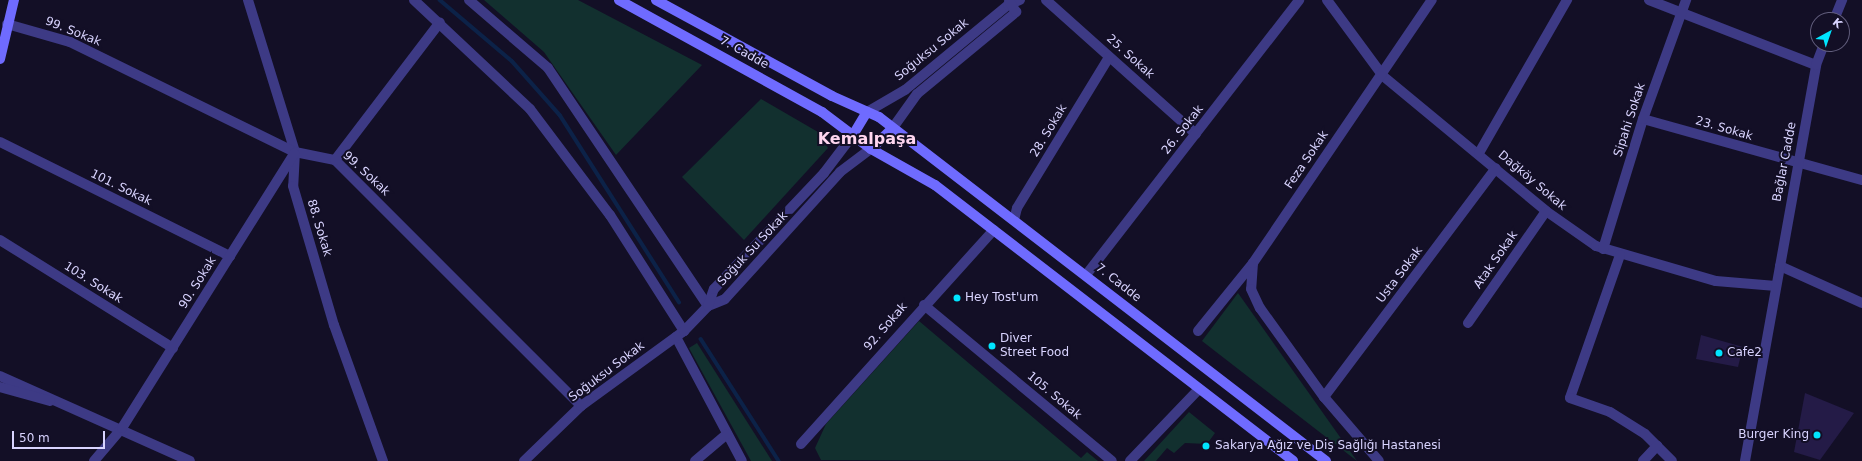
<!DOCTYPE html>
<html>
<head>
<meta charset="utf-8">
<style>
	body { margin:0 }
	#map { position:relative; width:1862px; height:461px; overflow:hidden; background:#130f26; font-family:"DejaVu Sans",sans-serif }
	div>[style] { position:absolute }
	.green>* { inset:0; background:#12302f }
	.stream>* { height:3.5px; margin:-1.75px; padding:0 1.75px; transform-origin:1.75px; border-radius:1.75px; background:#0c2248 }
	.building>* { inset:0; background:#241b47 }
	.minor>* { height:10px; margin:-5px; padding:0 5px; transform-origin:5px; border-radius:5px; background:#3d3a85 }
	.tertiary>* { height:10px; margin:-5px; padding:0 5px; transform-origin:5px; border-radius:5px; background:#3d3a85 }
	.secondary>* { height:10px; margin:-5px; padding:0 5px; transform-origin:5px; border-radius:5px; background:#6f6bff }
	.dots>* { width:11px; height:11px; translate:-50% -50%; box-sizing:border-box; border:2px solid #130f26; border-radius:50% }
	span { translate:-50% -50%; white-space:nowrap; text-align:center; line-height:1.15; -webkit-text-stroke:4px #130f26; paint-order:stroke }
	.street-label { font-size:12px; color:#d9d4ff }
	.poi-label { font-size:12px; color:#d9d4ff }
	.left { translate:0 -50%; text-align:left }
	.right { translate:-100% -50%; text-align:right }
	.district-label { font-size:16px; color:#ffd6f0; font-weight:700 }
	.north { position:absolute; left:1810px; top:12px; width:40px; height:40px; box-sizing:border-box; background:#130f26; border:1px solid #625e7d; border-radius:50%; rotate:40deg; font-size:11px; font-weight:700; line-height:16px; text-align:center; color:#d9d4ff }
	.north::after { content:''; display:block; margin:auto; width:14px; height:18px; background:#00e5ff; clip-path:polygon(50% 0,100% 100%,50% 72%,0 100%) }
	.scale { position:absolute; left:12px; top:431px; width:93px; height:18px; box-sizing:border-box; border:2px solid #d9d4ff; border-top:0; padding-left:5px; font-size:12px; line-height:14px; white-space:nowrap; color:#d9d4ff; -webkit-text-stroke:3px #130f26; paint-order:stroke }
</style>
</head>
<body>
<div id="map">
	<div class="green">
		<i style="clip-path:polygon(484px 0,578px 0,702px 65px,616px 155px,544px 52px)"></i>
		<i style="clip-path:polygon(761px 99px,818px 132px,828px 148px,744px 240px,682px 177px)"></i>
		<i style="clip-path:polygon(1238px 293px,1357px 461px,1202px 341px)"></i>
		<i style="clip-path:polygon(919px 321px,1081px 458px,1087px 452px,1098px 461px,821px 460px,815px 448px,826px 424px)"></i>
		<i style="clip-path:polygon(697px 343px,772px 461px,751px 461px,689px 348px)"></i>
		<i style="clip-path:polygon(1189px 412px,1215px 433px,1207px 444px,1185px 443px,1174px 453px,1167px 448px,1156px 461px,1144px 461px)"></i>
	</div>
	<div class="stream">
		<i style="left:440px;top:0;width:94px;rotate:40.3deg"></i>
		<i style="left:512px;top:61px;width:72px;rotate:48.4deg"></i>
		<i style="left:560px;top:115px;width:222px;rotate:57.5deg"></i>
		<i style="left:701px;top:339px;width:145px;rotate:57.4deg"></i>
	</div>
	<div class="building">
		<i style="clip-path:polygon(1701px 335px,1743px 347px,1738px 367px,1696px 359px)"></i>
		<i style="clip-path:polygon(1805px 393px,1854px 413px,1820px 460px,1794px 452px)"></i>
	</div>
	<div class="minor">
		<i style="left:248px;top:0;width:159px;rotate:72.8deg"></i>
		<i style="left:295px;top:152px;width:34px;rotate:93deg"></i>
		<i style="left:293px;top:186px;width:145px;rotate:73.6deg"></i>
		<i style="left:334px;top:325px;width:145px;rotate:70.2deg"></i>
		<i style="left:414px;top:0;width:159px;rotate:43.2deg"></i>
		<i style="left:530px;top:109px;width:133px;rotate:53deg"></i>
		<i style="left:610px;top:215px;width:138px;rotate:57.5deg"></i>
		<i style="left:469px;top:0;width:104px;rotate:40.7deg"></i>
		<i style="left:548px;top:68px;width:287px;rotate:56.1deg"></i>
		<i style="left:1046px;top:0;width:201px;rotate:41.8deg"></i>
		<i style="left:1327px;top:0;width:94px;rotate:53.6deg"></i>
		<i style="left:1383px;top:76px;width:212px;rotate:39.6deg"></i>
		<i style="left:1546px;top:211px;width:61px;rotate:35deg"></i>
		<i style="left:1596px;top:246px;width:125px;rotate:16.3deg"></i>
		<i style="left:1716px;top:281px;width:60px;rotate:4.8deg"></i>
		<i style="left:1649px;top:0;width:179px;rotate:21.3deg"></i>
		<i style="left:7px;top:24px;width:66px;rotate:15.9deg"></i>
		<i style="left:70px;top:42px;width:250px;rotate:26.1deg"></i>
		<i style="left:295px;top:152px;width:41px;rotate:11.3deg"></i>
		<i style="left:335px;top:160px;width:348px;rotate:45deg"></i>
		<i style="left:867px;top:112px;width:44px;rotate:-30.1deg"></i>
		<i style="left:905px;top:90px;width:134px;rotate:-39.5deg"></i>
		<i style="left:1008px;top:5px;width:13px;rotate:-23deg"></i>
		<i style="left:1643px;top:119px;width:227px;rotate:15.6deg"></i>
		<i style="left:892px;top:129px;width:43px;rotate:-54.5deg"></i>
		<i style="left:917px;top:94px;width:129px;rotate:-39.6deg"></i>
		<i style="left:1016px;top:12px;width:13px;rotate:-122deg"></i>
		<i style="left:0;top:142px;width:257px;rotate:26.4deg"></i>
		<i style="left:1479px;top:153px;width:177px;rotate:-60.1deg"></i>
		<i style="left:335px;top:160px;width:173px;rotate:-52.7deg"></i>
		<i style="left:1014px;top:220px;width:12px;rotate:-76deg"></i>
		<i style="left:1017px;top:208px;width:177px;rotate:-58.6deg"></i>
		<i style="left:0;top:240px;width:204px;rotate:32deg"></i>
		<i style="left:1603px;top:249px;width:136px;rotate:-72.9deg"></i>
		<i style="left:1643px;top:119px;width:127px;rotate:-70.1deg"></i>
		<i style="left:1620px;top:255px;width:151px;rotate:109.3deg"></i>
		<i style="left:1570px;top:398px;width:42px;rotate:19.3deg"></i>
		<i style="left:1610px;top:412px;width:41px;rotate:32.2deg"></i>
		<i style="left:1645px;top:434px;width:38px;rotate:45deg"></i>
		<i style="left:1253px;top:263px;width:26px;rotate:94deg"></i>
		<i style="left:1251px;top:289px;width:21px;rotate:65deg"></i>
		<i style="left:1260px;top:308px;width:110px;rotate:54.3deg"></i>
		<i style="left:1324px;top:397px;width:84px;rotate:49.3deg"></i>
		<i style="left:1780px;top:266px;width:90px;rotate:24.3deg"></i>
		<i style="left:1086px;top:275px;width:348px;rotate:-52.2deg"></i>
		<i style="left:924px;top:305px;width:244px;rotate:39.7deg"></i>
		<i style="left:708px;top:306px;width:18px;rotate:-22deg"></i>
		<i style="left:725px;top:299px;width:171px;rotate:-47.8deg"></i>
		<i style="left:840px;top:172px;width:39px;rotate:-37deg"></i>
		<i style="left:1468px;top:323px;width:136px;rotate:-55.1deg"></i>
		<i style="left:1198px;top:331px;width:87px;rotate:-51deg"></i>
		<i style="left:1253px;top:263px;width:318px;rotate:-55.8deg"></i>
		<i style="left:676px;top:337px;width:140px;rotate:62deg"></i>
		<i style="left:0;top:376px;width:208px;rotate:24.1deg"></i>
		<i style="left:0;top:387px;width:52px;rotate:15.6deg"></i>
		<i style="left:1324px;top:397px;width:286px;rotate:-53.1deg"></i>
		<i style="left:801px;top:444px;width:288px;rotate:-48deg"></i>
		<i style="left:94px;top:461px;width:43px;rotate:-49.7deg"></i>
		<i style="left:122px;top:428px;width:324px;rotate:-57.9deg"></i>
		<i style="left:524px;top:461px;width:79px;rotate:-44deg"></i>
		<i style="left:581px;top:406px;width:127px;rotate:-36.1deg"></i>
		<i style="left:684px;top:331px;width:35px;rotate:-46deg"></i>
		<i style="left:708px;top:306px;width:18px;rotate:-71deg"></i>
		<i style="left:714px;top:289px;width:160px;rotate:-46.5deg"></i>
		<i style="left:824px;top:173px;width:48px;rotate:-52.7deg"></i>
		<i style="left:695px;top:461px;width:42px;rotate:-40.2deg"></i>
		<i style="left:1130px;top:461px;width:100px;rotate:-46.2deg"></i>
		<i style="left:1643px;top:461px;width:21px;rotate:-47deg"></i>
	</div>
	<div class="tertiary">
		<i style="left:1834px;top:20px;width:22px;rotate:-68deg"></i>
		<i style="left:1745px;top:461px;width:402px;rotate:-79.8deg"></i>
		<i style="left:1816px;top:65px;width:22px;rotate:-69deg"></i>
	</div>
	<div class="secondary">
		<i style="left:619px;top:0;width:232px;rotate:28.9deg"></i>
		<i style="left:822px;top:112px;width:61px;rotate:37.1deg"></i>
		<i style="left:871px;top:149px;width:73px;rotate:29.4deg"></i>
		<i style="left:935px;top:185px;width:452px;rotate:37.6deg"></i>
		<i style="left:656px;top:0;width:200px;rotate:28.6deg"></i>
		<i style="left:832px;top:96px;width:51px;rotate:24.1deg"></i>
		<i style="left:879px;top:117px;width:564px;rotate:37.58deg"></i>
		<i style="left:0;top:59px;width:61px;rotate:-76.7deg"></i>
		<i style="left:853px;top:135px;width:27px;rotate:-59deg"></i>
		<i style="left:871px;top:149px;width:29px;rotate:-44deg"></i>
	</div>
	<div class="dots">
		<i style="left:957px;top:298px;background:#00e5ff"></i>
		<i style="left:992px;top:346px;background:#00e5ff"></i>
		<i style="left:1719px;top:353px;background:#00e5ff"></i>
		<i style="left:1817px;top:435px;background:#00e5ff"></i>
		<i style="left:1206px;top:446px;background:#00e5ff"></i>
	</div>
	<div class="street-label">
		<span style="left:73px;top:32px;rotate:22deg">99. Sokak</span>
		<span style="left:932px;top:50px;rotate:-39deg">Soğuksu Sokak</span>
		<span style="left:744px;top:53px;rotate:29deg">7. Cadde</span>
		<span style="left:1130px;top:57px;rotate:42deg">25. Sokak</span>
		<span style="left:1630px;top:120px;rotate:-72deg">Sipahi Sokak</span>
		<span style="left:1724px;top:129px;rotate:16deg">23. Sokak</span>
		<span style="left:1183px;top:130px;rotate:-52deg">26. Sokak</span>
		<span style="left:1049px;top:131px;rotate:-59deg">28. Sokak</span>
		<span style="left:1307px;top:160px;rotate:-56deg">Feza Sokak</span>
		<span style="left:1785px;top:162px;rotate:-79deg">Bağlar Cadde</span>
		<span style="left:366px;top:174px;rotate:43deg">99. Sokak</span>
		<span style="left:1532px;top:181px;rotate:40deg">Dağköy Sokak</span>
		<span style="left:121px;top:188px;rotate:26deg">101. Sokak</span>
		<span style="left:319px;top:228px;rotate:73deg">88. Sokak</span>
		<span style="left:753px;top:249px;rotate:-47deg">Soğuk Su Sokak</span>
		<span style="left:1496px;top:260px;rotate:-55deg">Atak Sokak</span>
		<span style="left:1400px;top:275px;rotate:-53deg">Usta Sokak</span>
		<span style="left:93px;top:283px;rotate:32deg">103. Sokak</span>
		<span style="left:198px;top:283px;rotate:-58deg">90. Sokak</span>
		<span style="left:1118px;top:283px;rotate:38deg">7. Cadde</span>
		<span style="left:886px;top:327px;rotate:-49deg">92. Sokak</span>
		<span style="left:607px;top:372px;rotate:-37deg">Soğuksu Sokak</span>
		<span style="left:1054px;top:396px;rotate:40deg">105. Sokak</span>
	</div>
	<div class="poi-label">
		<span class="left" style="left:965px;top:298px">Hey Tost'um</span>
		<span class="left" style="left:1000px;top:346px">Diver<br>Street Food</span>
		<span class="left" style="left:1727px;top:353px">Cafe2</span>
		<span class="right" style="left:1809px;top:435px">Burger King</span>
		<span class="left" style="left:1215px;top:446px">Sakarya Ağız ve Diş Sağlığı Hastanesi</span>
	</div>
	<div class="district-label">
		<span style="left:867px;top:139px">Kemalpaşa</span>
	</div>
	<div class="north">K</div>
	<div class="scale">50 m</div>
</div>
</body>
</html>
